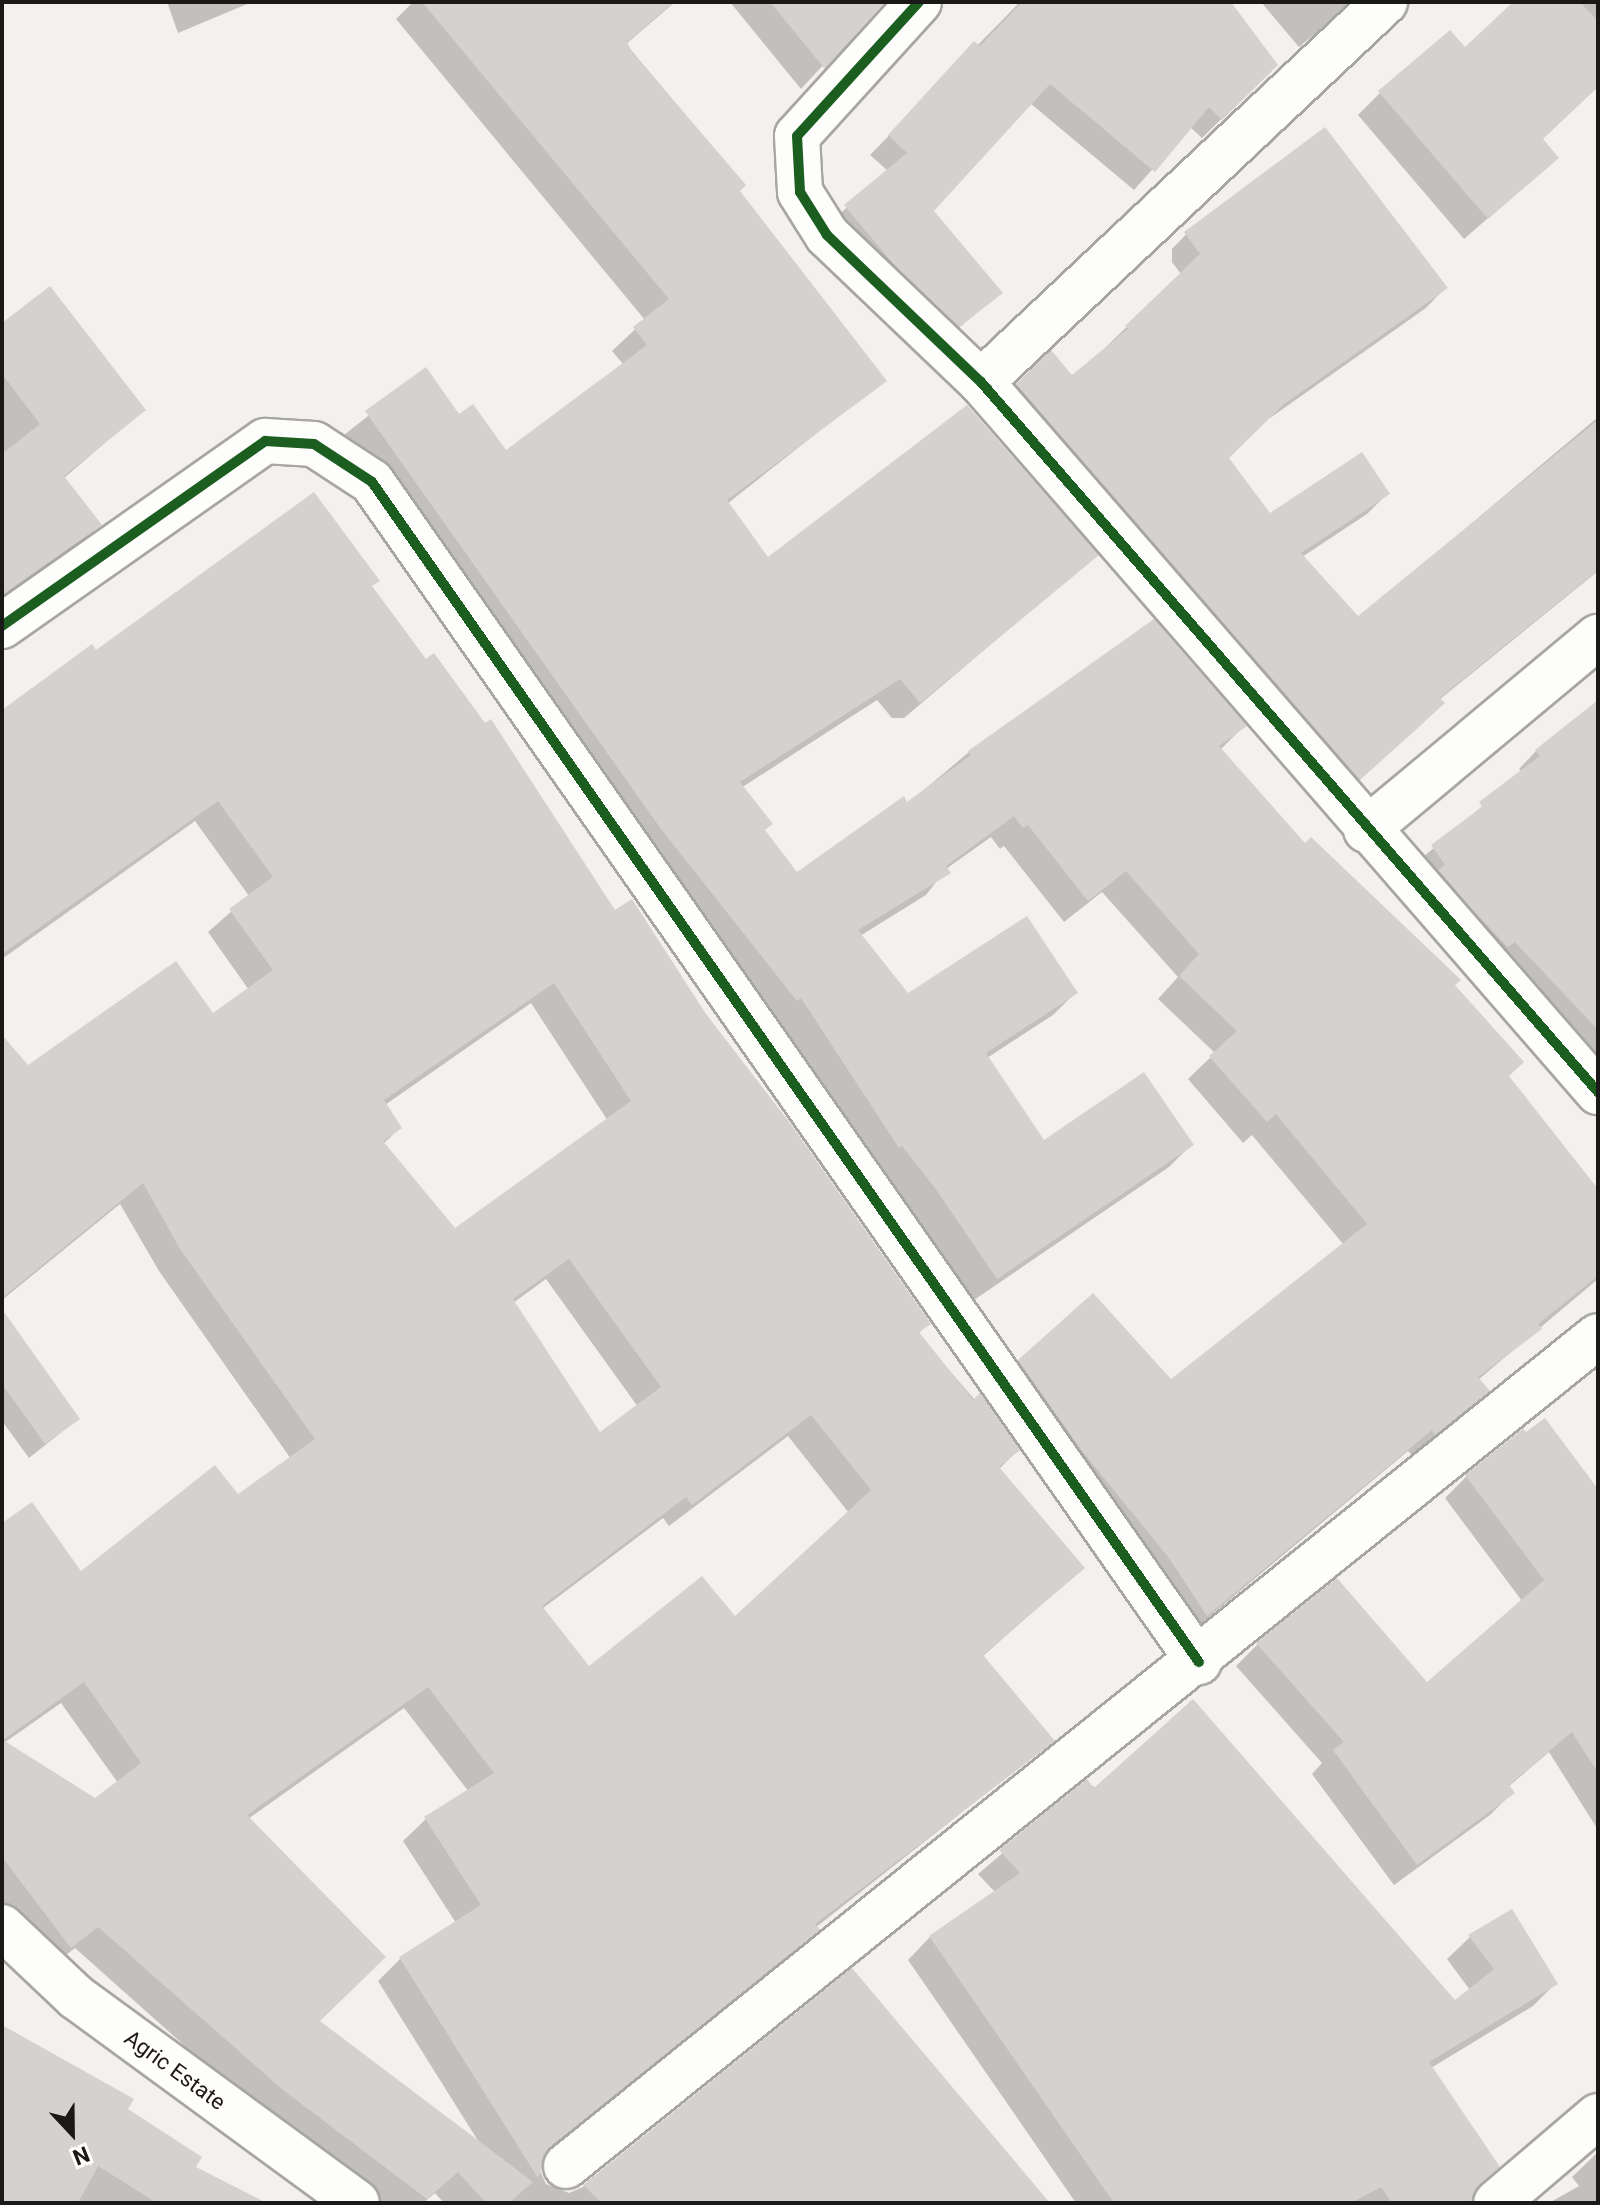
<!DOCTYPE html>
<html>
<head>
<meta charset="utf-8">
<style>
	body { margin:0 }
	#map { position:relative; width:1600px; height:2205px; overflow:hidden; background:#f3f0ed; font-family:Roboto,sans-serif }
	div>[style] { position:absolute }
	.shadow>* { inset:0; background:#0003 }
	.building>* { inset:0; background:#d4d1cf }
	.roads { filter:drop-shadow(2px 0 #a8a6a4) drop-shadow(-2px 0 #a8a6a4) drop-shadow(0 2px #a8a6a4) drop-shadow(0 -2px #a8a6a4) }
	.minor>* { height:44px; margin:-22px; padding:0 22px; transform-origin:22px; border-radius:22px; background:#fdfdfc }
	.cycleway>* { height:10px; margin:-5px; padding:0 5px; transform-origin:5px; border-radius:5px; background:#1b5e20 }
	span { translate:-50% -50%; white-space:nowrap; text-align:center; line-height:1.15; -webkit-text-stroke:7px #fffefd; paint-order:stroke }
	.street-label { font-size:22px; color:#1b1917 }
	.frame { position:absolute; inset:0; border:4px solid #1b1917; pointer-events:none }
	.north { position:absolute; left:32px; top:2093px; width:80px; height:80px; -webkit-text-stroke:6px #fffefd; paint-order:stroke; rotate:158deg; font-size:22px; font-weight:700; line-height:32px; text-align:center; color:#1b1917 }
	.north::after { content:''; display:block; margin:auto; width:28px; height:36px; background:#1b1917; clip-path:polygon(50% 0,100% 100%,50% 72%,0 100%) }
</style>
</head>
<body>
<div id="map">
	<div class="shadow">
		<i style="clip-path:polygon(167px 2px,252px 2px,178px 33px)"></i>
		<i style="clip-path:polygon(413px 2px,675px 2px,626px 44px,744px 185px,738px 191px,884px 380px,727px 504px,768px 560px,1096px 555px,904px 718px,892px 718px,877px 700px,741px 788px,763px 831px,797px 875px,906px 805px,969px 752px,1153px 622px,1244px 726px,1220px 750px,1305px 846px,1453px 985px,1507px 1077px,1598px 1192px,1598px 1279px,1478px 1380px,1487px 1391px,1465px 1413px,1412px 1455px,1408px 1451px,1192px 1631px,997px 1384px,1019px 1361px,1171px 1382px,1344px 1245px,1252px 1135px,1243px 1143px,1188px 1079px,1215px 1053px,1158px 999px,1178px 977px,1102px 892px,1064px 922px,1004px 846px,1000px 849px,991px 837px,946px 869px,926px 895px,860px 936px,908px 996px,1075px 993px,1053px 1015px,987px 1058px,1044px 1143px,1192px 1144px,1169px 1167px,974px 1300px,913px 1211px,876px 1169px,778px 1018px,774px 1022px,639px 851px,344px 435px,426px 370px,458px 416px,506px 453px,624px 365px,612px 351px,645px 320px,396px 19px)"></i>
		<i style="clip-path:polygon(730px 2px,882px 2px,801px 89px)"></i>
		<i style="clip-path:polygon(1020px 2px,1200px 2px,1273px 68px,1202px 138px,1190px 127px,1134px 190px,1030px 103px,931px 211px,1001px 293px,939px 344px,826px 226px,888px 171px,870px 155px)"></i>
		<i style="clip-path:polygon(1261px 2px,1353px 2px,1299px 47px)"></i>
		<i style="clip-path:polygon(1516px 2px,1598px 2px,1598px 85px,1541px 139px,1557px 158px,1464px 239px,1358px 115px,1380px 93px,1465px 50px)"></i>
		<i style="clip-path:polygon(1192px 228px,1445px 288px,1426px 308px,1260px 425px,1226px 458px,1270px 516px,1387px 494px,1367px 514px,1302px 557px,1358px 619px,1598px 417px,1598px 571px,1439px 700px,1423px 723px,1339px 798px,997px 405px,1017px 385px,1072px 378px,1106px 347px,1181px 274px,1172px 262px,1172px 249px)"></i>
		<i style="clip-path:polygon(2px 326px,144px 409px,63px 479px,100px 525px,77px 547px,2px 600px)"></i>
		<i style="clip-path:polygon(evenodd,371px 587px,615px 912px,704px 1015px,929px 1323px,918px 1334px,1018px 1450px,998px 1470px,1082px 1568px,982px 1657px,1052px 1741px,815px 1928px,795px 1952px,546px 2152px,539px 2169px,546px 2184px,569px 2193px,583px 2187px,852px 1971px,1047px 2203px,444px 2203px,435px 2193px,423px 2203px,380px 2203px,260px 2113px,75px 1948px,48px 1969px,2px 1909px,2px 1526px,81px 1574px,238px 1497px,291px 1459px,159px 1271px,120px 1204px,2px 1300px,2px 1045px,95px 1158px,212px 1015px,249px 990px,208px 932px,249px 896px,195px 821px,2px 959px,2px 712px,96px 653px,371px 587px,531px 1003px,608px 1121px,455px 1231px,383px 1144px,400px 1128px,385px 1105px,531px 1003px,371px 587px,546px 1279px,638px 1407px,600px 1435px,513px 1303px,546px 1279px,371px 587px,788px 1436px,849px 1513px,735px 1619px,589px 1669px,542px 1609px,663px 1518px,669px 1526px,788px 1436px,371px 587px,61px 1703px,118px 1783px,95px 1801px,4px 1743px,61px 1703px,371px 587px,404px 1708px,469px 1792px,426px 1819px,403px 1841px,456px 1923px,400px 1959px,378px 1981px,480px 2144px,317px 2021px,248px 1819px,404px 1708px)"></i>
		<i style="clip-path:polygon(1598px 717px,1598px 1055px,1593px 1049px,1588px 1054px,1415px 864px,1522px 772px,1519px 769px,1536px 751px)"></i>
		<i style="clip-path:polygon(2px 1341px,78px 1419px,29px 1458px,2px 1421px)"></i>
		<i style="clip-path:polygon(1467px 1476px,1598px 1491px,1598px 1830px,1549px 1752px,1508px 1787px,1512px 1793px,1490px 1815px,1394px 1885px,1312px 1774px,1322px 1763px,1236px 1666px,1258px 1644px,1427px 1684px,1522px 1601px,1445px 1498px)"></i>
		<i style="clip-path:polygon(1086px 1782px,1455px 2003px,1470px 1990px,1447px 1959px,1470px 1937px,1555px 1984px,1533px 2006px,1431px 2068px,1472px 2203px,1076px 2203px,908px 1960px,930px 1937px,995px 1892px,978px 1874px)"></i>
		<i style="clip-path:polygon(2px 2027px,126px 2110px,193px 2167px,262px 2203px,2px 2203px)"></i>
		<i style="clip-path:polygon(1598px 2152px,1598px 2203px,1549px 2203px,1579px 2186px,1572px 2177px)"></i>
	</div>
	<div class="building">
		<i style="clip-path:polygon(422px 2px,674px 2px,627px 42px,632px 52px,746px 185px,740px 191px,887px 381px,727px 500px,768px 557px,967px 405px,1099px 555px,920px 703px,900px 679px,740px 782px,773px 824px,765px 830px,797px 872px,904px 796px,907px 802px,971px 755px,968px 751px,1154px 619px,1247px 726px,1219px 746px,1305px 843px,1311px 837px,1461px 980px,1455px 985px,1524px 1062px,1509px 1076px,1598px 1189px,1598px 1276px,1538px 1324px,1542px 1329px,1478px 1377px,1490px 1391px,1435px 1435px,1432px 1430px,1207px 1616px,1169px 1558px,1082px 1451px,1018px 1360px,1093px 1293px,1171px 1379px,1367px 1224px,1276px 1114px,1267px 1122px,1209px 1056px,1237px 1031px,1179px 976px,1199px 954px,1126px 871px,1088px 901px,1028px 825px,1023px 828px,1014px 816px,946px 866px,951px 873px,858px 930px,908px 993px,1027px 916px,1078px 993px,986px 1053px,1044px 1140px,1144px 1072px,1194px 1145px,997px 1279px,935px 1188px,902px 1146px,899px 1148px,801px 998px,797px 1001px,661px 829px,365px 411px,426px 367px,459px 414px,473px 404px,506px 450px,647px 345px,633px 327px,669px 299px)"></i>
		<i style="clip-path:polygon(770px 2px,885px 2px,825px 69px)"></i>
		<i style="clip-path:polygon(1022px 2px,1231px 2px,1278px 65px,1222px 120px,1209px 107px,1155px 172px,1050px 84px,934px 211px,1003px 293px,959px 327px,896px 267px,844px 205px,907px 153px,888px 135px,974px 41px,980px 46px)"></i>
		<i style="clip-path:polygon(1513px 2px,1580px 2px,1598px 21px,1598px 87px,1543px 139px,1559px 158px,1488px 219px,1378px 91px,1450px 30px,1465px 47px)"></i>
		<i style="clip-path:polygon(1325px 127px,1448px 288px,1283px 405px,1229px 458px,1270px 513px,1362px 452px,1390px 494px,1301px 553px,1358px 616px,1598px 420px,1598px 570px,1440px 698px,1445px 703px,1360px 780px,1016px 384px,1051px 350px,1072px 375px,1128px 329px,1125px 326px,1200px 254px,1184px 232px)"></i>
		<i style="clip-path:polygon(50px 286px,146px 410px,64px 476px,102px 525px,2px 595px,2px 454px,40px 424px,2px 374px,2px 323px)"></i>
		<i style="clip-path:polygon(evenodd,314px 492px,380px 581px,372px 586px,426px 659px,434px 653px,485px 723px,491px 719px,615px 910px,632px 899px,706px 1014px,790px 1123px,931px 1324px,919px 1332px,973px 1400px,980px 1393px,1020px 1450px,999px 1467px,1085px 1568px,983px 1655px,1055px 1741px,815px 1924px,820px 1930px,550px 2147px,538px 2178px,399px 1957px,481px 1905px,424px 1817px,494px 1773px,428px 1687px,247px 1815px,386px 1957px,320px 2021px,533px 2182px,509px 2203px,486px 2203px,458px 2172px,427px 2199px,283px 2090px,98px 1927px,71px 1948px,2px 1857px,2px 1523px,32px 1502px,81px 1571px,215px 1465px,238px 1494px,315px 1439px,180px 1249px,143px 1183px,2px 1298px,2px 1035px,28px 1065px,176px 961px,213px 1013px,273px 970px,229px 909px,273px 877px,218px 801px,2px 954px,2px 710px,92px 644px,96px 650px,314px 492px,554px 983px,631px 1101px,455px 1228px,383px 1141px,402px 1128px,384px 1100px,554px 983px,314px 492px,569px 1259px,661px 1387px,600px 1432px,513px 1299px,569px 1259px,314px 492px,811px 1415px,871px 1490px,735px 1616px,702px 1576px,589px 1666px,542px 1606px,686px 1497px,692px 1505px,811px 1415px,314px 492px,84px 1682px,141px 1763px,95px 1798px,3px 1740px,84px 1682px)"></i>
		<i style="clip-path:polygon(1598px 700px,1598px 1030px,1515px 942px,1508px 947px,1470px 907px,1438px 870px,1445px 865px,1431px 845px,1482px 807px,1479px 802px,1540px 756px,1535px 750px)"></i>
		<i style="clip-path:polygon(2px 1309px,80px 1419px,45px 1444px,2px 1384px)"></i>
		<i style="clip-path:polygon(1545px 1418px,1598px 1489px,1598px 1773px,1572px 1732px,1509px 1785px,1515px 1793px,1417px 1865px,1333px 1750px,1344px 1742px,1256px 1643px,1337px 1578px,1427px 1682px,1544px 1580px,1465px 1475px,1523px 1429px,1526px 1432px)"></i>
		<i style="clip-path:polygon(1193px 1699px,1455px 2000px,1494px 1969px,1468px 1935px,1512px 1909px,1558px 1984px,1429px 2062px,1500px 2167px,1479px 2185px,1472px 2203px,1392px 2203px,1381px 2187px,1351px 2203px,1114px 2203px,929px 1936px,1020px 1873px,999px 1850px,1087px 1779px,1094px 1788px)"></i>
		<i style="clip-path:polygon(852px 1968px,1050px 2203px,602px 2203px,583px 2185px)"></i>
		<i style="clip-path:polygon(2px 2025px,134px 2099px,128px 2109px,202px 2157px,196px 2167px,267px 2203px,157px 2203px,98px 2166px,78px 2203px,2px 2203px)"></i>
	</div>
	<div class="roads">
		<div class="minor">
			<i style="left:919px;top:2px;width:181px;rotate:132.3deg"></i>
			<i style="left:797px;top:136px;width:56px;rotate:86.9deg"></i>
			<i style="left:800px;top:192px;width:51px;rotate:57.9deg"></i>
			<i style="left:827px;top:235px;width:213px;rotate:43.7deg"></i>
			<i style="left:981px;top:382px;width:941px;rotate:49.01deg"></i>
			<i style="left:981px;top:382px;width:555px;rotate:-43.25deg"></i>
			<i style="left:2px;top:626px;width:322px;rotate:-35.1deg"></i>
			<i style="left:265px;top:441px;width:49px;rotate:3.5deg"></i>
			<i style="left:314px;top:444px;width:69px;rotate:33.2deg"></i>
			<i style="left:372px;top:482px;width:1441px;rotate:54.98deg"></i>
			<i style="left:1366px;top:830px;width:302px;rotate:-39.8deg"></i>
			<i style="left:2px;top:1927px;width:102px;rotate:43.4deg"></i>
			<i style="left:76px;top:1997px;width:348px;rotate:36.2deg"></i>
			<i style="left:566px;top:2166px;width:1324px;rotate:-38.81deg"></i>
			<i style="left:1496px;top:2203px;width:134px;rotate:-40.5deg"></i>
		</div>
	</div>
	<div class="cycleway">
		<i style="left:919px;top:2px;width:181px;rotate:132.3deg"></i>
		<i style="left:797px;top:136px;width:56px;rotate:86.9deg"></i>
		<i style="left:800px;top:192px;width:51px;rotate:57.9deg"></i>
		<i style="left:827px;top:235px;width:213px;rotate:43.7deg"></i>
		<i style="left:981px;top:382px;width:941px;rotate:49.01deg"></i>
		<i style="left:2px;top:626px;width:322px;rotate:-35.1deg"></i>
		<i style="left:265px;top:441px;width:49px;rotate:3.5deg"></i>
		<i style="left:314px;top:444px;width:69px;rotate:33.2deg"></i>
		<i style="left:372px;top:482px;width:1441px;rotate:54.98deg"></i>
	</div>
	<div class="street-label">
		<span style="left:175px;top:2070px;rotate:36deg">Agric Estate</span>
	</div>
	<div class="frame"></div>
	<div class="north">N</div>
</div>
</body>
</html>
